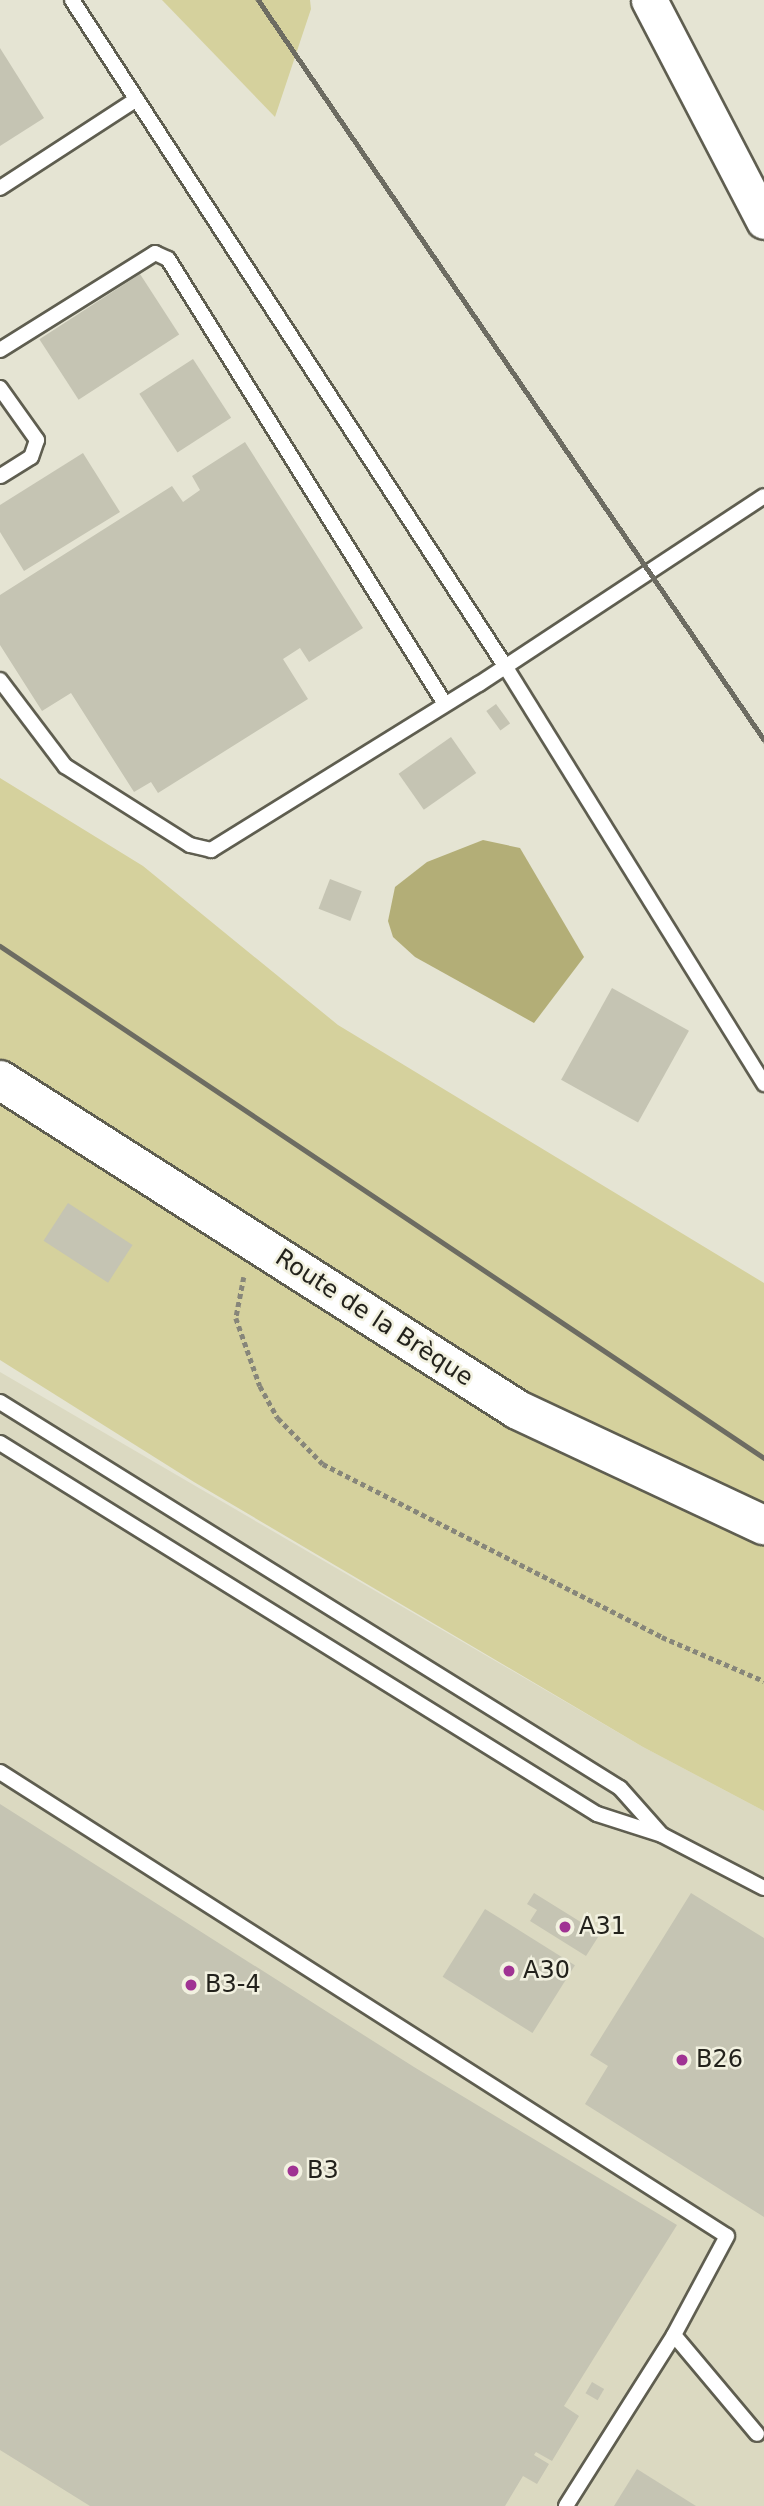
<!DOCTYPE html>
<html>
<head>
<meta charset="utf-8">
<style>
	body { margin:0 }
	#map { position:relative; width:764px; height:2506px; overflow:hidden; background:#e5e4d3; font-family:"DejaVu Sans",sans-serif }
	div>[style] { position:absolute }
	.built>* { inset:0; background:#dbd9c1 }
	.green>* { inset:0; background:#d5d19d }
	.water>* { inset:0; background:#b3ae77 }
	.building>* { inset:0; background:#c5c4b3; transform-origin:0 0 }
	.path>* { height:4.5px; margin-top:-2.25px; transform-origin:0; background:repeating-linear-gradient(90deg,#87867a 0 5px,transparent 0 8.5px) }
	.roads { filter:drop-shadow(2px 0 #5f5e50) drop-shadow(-2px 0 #5f5e50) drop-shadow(0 2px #5f5e50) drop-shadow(0 -2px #5f5e50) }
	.service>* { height:14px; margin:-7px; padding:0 7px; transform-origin:7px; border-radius:7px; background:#fff }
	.tertiary>* { height:35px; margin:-17.5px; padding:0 17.5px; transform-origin:17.5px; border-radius:17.5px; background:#fff }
	.secondary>* { height:38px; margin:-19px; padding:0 19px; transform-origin:19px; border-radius:19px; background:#fff }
	.rail>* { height:5px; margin:-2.5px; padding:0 2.5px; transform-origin:2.5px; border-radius:2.5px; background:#6d6c62 }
	.dots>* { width:19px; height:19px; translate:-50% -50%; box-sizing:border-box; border:4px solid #f2f1e0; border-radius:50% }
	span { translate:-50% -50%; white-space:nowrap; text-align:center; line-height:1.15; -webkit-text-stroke:5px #f2f1e0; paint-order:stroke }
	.street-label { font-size:24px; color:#23221c }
	.poi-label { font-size:24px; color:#23221c }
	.left { translate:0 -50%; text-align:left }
</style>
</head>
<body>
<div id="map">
	<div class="built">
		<i style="clip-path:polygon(0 1372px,643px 1747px,764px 1811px,764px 2506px,0 2506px)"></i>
	</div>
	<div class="green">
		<i style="clip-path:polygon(162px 0,310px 0,311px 9px,275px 117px)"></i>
		<i style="clip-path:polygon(0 778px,143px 866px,338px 1025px,764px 1283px,764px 1811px,643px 1747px,194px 1482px,0 1360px)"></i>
	</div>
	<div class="water">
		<i style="clip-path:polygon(483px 840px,520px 848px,584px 957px,534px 1023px,415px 957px,393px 937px,388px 921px,395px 887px,427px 862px)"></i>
	</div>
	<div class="building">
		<i style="clip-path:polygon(0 48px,44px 118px,0 146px)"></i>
		<i style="left:140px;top:274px;width:72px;height:120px;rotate:57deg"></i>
		<i style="left:193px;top:359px;width:70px;height:64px;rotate:57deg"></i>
		<i style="clip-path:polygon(245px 442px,363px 628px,309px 662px,300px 648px,283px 659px,308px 699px,158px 793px,151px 782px,134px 792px,71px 693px,42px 711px,0 645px,0 595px,172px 486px,183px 502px,200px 490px,192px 476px)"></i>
		<i style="clip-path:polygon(83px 453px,120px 512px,24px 571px,0 532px,0 505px)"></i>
		<i style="left:496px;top:704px;width:24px;height:12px;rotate:54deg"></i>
		<i style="left:451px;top:737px;width:44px;height:64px;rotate:55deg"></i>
		<i style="left:330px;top:879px;width:34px;height:32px;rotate:21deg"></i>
		<i style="left:612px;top:988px;width:88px;height:105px;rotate:29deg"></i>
		<i style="left:68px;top:1203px;width:77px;height:45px;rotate:33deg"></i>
		<i style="clip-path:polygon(0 1804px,414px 2067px,677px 2225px,564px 2406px,579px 2416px,552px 2461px,536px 2452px,534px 2455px,549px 2464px,537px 2484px,523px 2476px,505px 2506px,90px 2506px,0 2450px)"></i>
		<i style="clip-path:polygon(534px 1893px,600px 1934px,586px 1956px,530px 1921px,537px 1910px,527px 1904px)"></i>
		<i style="clip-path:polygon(691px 1893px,764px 1938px,764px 2217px,585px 2104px,608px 2066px,590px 2055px)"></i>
		<i style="left:485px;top:1909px;width:106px;height:80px;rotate:32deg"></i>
		<i style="left:592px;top:2382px;width:14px;height:13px;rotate:30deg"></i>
		<i style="clip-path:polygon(637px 2469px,696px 2506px,614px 2506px)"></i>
	</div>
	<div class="path">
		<i style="left:244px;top:1277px;width:42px;rotate:101deg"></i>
		<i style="left:236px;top:1318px;width:72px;rotate:70.6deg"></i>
		<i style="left:260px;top:1386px;width:37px;rotate:61deg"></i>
		<i style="left:278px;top:1418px;width:64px;rotate:45.6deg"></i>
		<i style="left:323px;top:1464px;width:381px;rotate:27deg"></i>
		<i style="left:662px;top:1637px;width:111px;rotate:23.3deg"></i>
	</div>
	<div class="roads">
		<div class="service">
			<i style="left:72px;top:0;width:794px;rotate:56.97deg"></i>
			<i style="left:505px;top:666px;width:492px;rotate:58.2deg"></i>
			<i style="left:0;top:188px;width:163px;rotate:-33deg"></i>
			<i style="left:0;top:350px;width:183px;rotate:-32deg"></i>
			<i style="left:155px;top:253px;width:14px;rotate:25deg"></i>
			<i style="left:168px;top:259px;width:524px;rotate:58.1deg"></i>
			<i style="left:0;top:388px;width:64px;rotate:54.6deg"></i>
			<i style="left:37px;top:440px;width:18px;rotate:109deg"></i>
			<i style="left:31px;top:457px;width:36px;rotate:148deg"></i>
			<i style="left:0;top:680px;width:108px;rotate:52.9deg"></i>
			<i style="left:65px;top:766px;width:148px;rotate:32.3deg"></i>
			<i style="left:190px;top:845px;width:22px;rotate:13deg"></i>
			<i style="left:211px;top:850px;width:315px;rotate:-31.8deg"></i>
			<i style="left:479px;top:684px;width:341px;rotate:-33.4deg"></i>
			<i style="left:0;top:1402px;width:730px;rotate:31.91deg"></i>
			<i style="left:620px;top:1788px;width:62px;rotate:48.3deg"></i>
			<i style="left:0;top:1443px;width:703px;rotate:31.86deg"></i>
			<i style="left:597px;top:1814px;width:68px;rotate:17.9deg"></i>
			<i style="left:662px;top:1835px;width:115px;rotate:27.5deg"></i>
			<i style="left:0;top:1772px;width:862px;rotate:32.55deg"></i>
			<i style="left:727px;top:2236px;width:112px;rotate:118.2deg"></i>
			<i style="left:674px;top:2335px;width:202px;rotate:122.3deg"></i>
			<i style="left:674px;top:2335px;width:129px;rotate:50deg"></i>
		</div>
		<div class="tertiary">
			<i style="left:649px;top:0;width:249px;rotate:62.5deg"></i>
		</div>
		<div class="secondary">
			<i style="left:0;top:1080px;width:614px;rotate:32.5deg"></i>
			<i style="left:518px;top:1410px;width:272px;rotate:25.1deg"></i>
		</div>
	</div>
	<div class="rail">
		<i style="left:258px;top:0;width:896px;rotate:55.64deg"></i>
		<i style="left:0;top:946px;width:920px;rotate:33.83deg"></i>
	</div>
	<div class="dots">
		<i style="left:565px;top:1927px;background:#a03393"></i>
		<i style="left:509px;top:1971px;background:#a03393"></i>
		<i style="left:191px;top:1985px;background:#a03393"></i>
		<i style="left:682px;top:2060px;background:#a03393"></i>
		<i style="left:293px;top:2171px;background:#a03393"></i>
	</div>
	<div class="street-label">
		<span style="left:374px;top:1318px;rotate:33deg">Route de la Brèque</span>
	</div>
	<div class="poi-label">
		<span class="left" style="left:579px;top:1927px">A31</span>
		<span class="left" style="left:523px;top:1971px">A30</span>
		<span class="left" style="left:205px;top:1985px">B3-4</span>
		<span class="left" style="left:696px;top:2060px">B26</span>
		<span class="left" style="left:307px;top:2171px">B3</span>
	</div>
</div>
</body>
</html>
